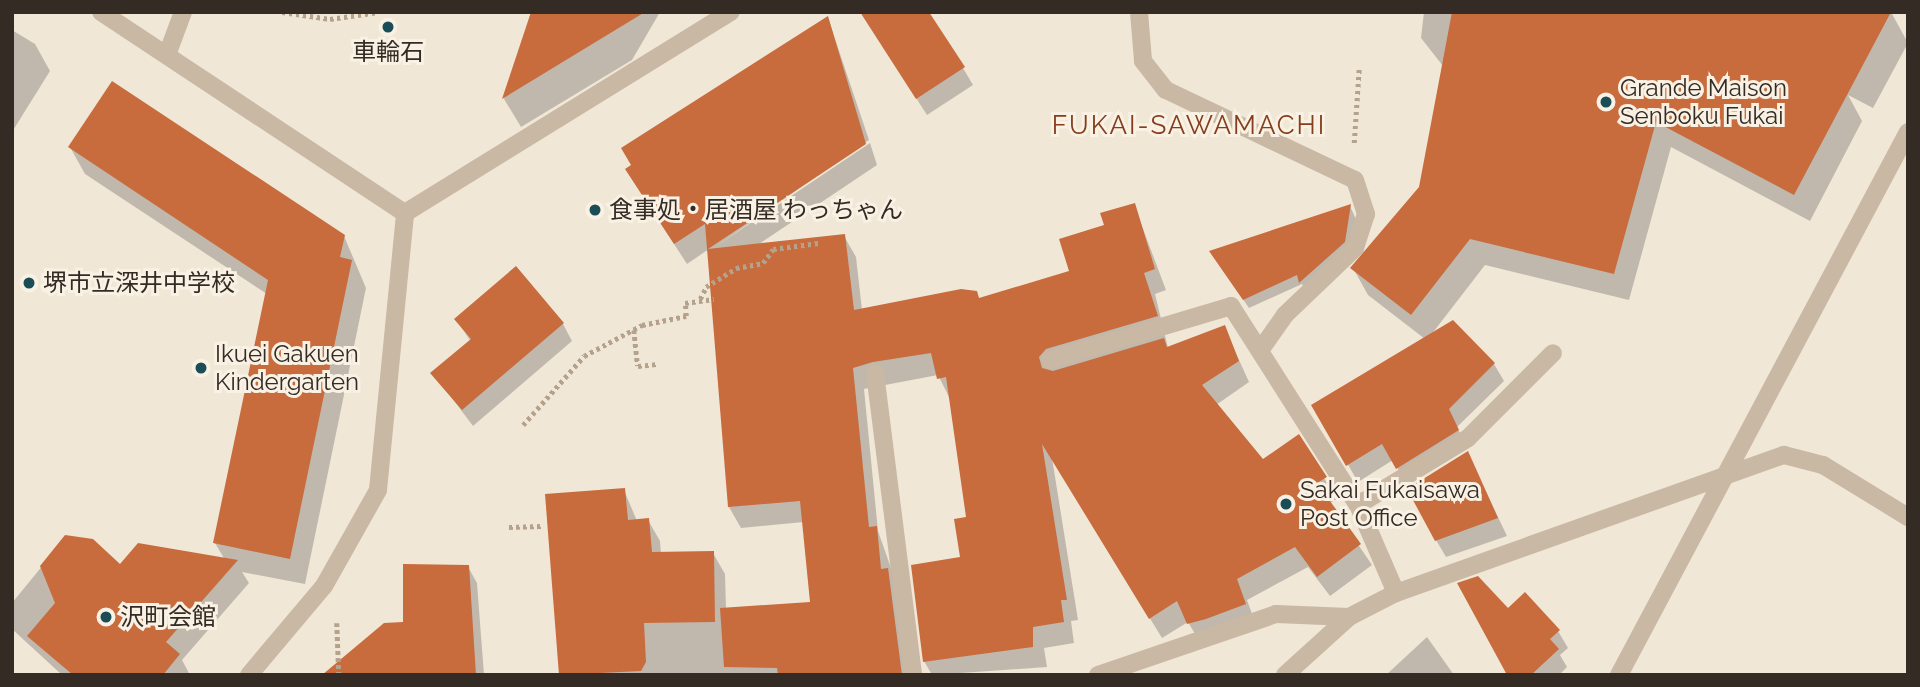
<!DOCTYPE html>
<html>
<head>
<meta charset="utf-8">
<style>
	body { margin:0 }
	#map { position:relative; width:1920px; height:687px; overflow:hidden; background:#f1e7d7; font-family:Raleway,"Noto Sans JP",sans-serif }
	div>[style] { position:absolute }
	.shadow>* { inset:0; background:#0003 }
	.building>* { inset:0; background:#c86b3d }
	.path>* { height:4.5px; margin-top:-2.25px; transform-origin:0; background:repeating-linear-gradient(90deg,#b5a28d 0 3.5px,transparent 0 7px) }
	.service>* { height:18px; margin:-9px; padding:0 9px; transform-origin:9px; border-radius:9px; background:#c9b8a3 }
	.minor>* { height:18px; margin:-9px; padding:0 9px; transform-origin:9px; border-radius:9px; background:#c9b8a3 }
	.tertiary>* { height:18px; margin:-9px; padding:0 9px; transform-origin:9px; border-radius:9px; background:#c9b8a3 }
	.dots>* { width:19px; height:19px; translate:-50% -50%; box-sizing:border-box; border:4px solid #f9f1e3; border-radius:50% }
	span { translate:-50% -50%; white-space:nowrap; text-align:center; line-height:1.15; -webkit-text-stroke:6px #f9f1e3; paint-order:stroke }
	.poi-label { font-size:24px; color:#342b25 }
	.left { translate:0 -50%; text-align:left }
	.neighbourhood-label { font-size:26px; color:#843e1d; letter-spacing:2px }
	.frame { position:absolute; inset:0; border:14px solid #342b25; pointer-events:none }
</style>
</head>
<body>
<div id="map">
	<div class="shadow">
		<i style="clip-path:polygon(534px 12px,660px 12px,632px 60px,521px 127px,504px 99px)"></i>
		<i style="clip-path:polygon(861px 12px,963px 68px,973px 85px,927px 115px)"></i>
		<i style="clip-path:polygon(1424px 12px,1891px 12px,1908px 43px,1873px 108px,1848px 95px,1862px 121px,1810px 221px,1671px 147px,1629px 300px,1485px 265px,1431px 335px,1494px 364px,1504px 381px,1457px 427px,1467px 448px,1407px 485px,1393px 460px,1358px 482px,1314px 406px,1425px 339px,1368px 295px,1353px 268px,1421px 188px,1443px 66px,1421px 38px)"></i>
		<i style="clip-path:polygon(828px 18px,869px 140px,715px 247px,870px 143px,877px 165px,756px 246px,844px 236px,856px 257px,862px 310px,976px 293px,980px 300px,1071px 272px,1106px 227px,1134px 205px,1166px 290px,1155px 294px,1168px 348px,1224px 327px,1249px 382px,1216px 405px,1263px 461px,1298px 436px,1337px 499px,1330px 503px,1372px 565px,1330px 596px,1308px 567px,1247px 600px,1256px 625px,1201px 644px,1188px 622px,1162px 638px,1052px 458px,1078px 620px,1071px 621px,1074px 643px,1044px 648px,1047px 667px,932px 675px,924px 661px,962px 558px,968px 519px,950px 399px,938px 375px,864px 389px,878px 531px,899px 591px,910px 675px,562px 675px,624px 490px,637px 521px,648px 520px,660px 541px,661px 554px,713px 553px,725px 574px,726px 609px,812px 603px,804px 522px,741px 528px,729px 507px,709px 249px,687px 264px,639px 190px)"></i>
		<i style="clip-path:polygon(12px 30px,35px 44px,50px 71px,12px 132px)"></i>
		<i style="clip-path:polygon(70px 147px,344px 236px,366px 288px,305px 584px,242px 572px,249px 583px,182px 660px,190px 675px,62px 675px,12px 629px,12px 603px,66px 537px,120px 566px,225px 560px,215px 543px,267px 294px,85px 174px)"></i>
		<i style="clip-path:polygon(1350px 206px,1358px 224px,1349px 251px,1306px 290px,1302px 284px,1249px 308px,1216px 260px)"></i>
		<i style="clip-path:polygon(456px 319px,563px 324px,572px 341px,473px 426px,433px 373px,471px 342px)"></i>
		<i style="clip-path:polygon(1468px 454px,1507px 536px,1446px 557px,1436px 540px)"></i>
		<i style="clip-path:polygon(468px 567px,477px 583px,484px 675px,327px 675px,404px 624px)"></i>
		<i style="clip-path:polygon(1508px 610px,1558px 631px,1568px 648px,1560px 655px,1567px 667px,1559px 675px,1514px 675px)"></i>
		<i style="clip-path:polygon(1427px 637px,1454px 675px,1386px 675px)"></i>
	</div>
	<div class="building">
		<i style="clip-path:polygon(531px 12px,645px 12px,502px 99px)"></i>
		<i style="clip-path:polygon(860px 12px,929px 12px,965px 67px,916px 99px)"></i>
		<i style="clip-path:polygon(1452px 12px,1891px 12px,1794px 195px,1656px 122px,1614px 274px,1470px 239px,1411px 315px,1350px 268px,1419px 187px)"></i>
		<i style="clip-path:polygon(828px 16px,866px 144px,708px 249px,845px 234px,854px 310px,961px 289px,977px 291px,979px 298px,1069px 271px,1059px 239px,1104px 225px,1100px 213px,1135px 203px,1155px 269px,1144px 273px,1158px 316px,1046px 349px,1039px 357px,1042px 368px,1053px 371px,1164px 338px,1167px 347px,1225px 325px,1239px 361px,1202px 385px,1263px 459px,1299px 434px,1327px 477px,1317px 483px,1361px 544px,1317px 577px,1295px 547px,1237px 579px,1246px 604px,1206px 619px,1187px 624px,1177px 601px,1149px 619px,1042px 444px,1067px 600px,1061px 600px,1064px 622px,1033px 627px,1033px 647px,923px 662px,911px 565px,960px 557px,954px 519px,966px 517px,946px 377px,937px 379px,931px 353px,873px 362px,853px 368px,869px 527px,877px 526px,881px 569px,888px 568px,902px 675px,778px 675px,777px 668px,724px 667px,720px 608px,810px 602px,800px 501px,728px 507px,705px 224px,674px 244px,625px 169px,631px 165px,621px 148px)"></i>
		<i style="clip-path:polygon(112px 81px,345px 235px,340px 257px,352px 260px,290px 559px,213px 543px,268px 280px,68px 147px)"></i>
		<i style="clip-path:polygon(1351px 204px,1345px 242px,1299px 283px,1297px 275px,1243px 300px,1209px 251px)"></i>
		<i style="clip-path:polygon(516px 266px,564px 323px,462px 410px,430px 373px,471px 339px,454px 319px)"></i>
		<i style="clip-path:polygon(1453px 320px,1495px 363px,1449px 409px,1459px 430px,1396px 469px,1382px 444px,1346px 466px,1311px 405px)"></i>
		<i style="clip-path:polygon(1468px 451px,1498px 518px,1435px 541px,1407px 489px)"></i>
		<i style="clip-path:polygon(625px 488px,628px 520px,649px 518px,652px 552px,714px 551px,715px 622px,644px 623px,646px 662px,641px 671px,559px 675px,545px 494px)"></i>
		<i style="clip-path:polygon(65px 535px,93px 539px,120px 564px,138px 543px,238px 560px,166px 642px,180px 654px,163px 675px,73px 675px,27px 636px,55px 603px,40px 566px)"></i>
		<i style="clip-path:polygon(403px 564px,469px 565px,476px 675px,322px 675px,384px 623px,403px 622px)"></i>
		<i style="clip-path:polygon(1478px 576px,1508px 608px,1525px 592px,1560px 630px,1550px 639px,1559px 649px,1531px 675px,1507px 675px,1457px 583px)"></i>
	</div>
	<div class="path">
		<i style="left:282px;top:12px;width:49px;rotate:8.3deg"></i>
		<i style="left:330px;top:19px;width:49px;rotate:-8.1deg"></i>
		<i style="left:1354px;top:143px;width:75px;rotate:-86.2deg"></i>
		<i style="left:700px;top:299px;width:13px;rotate:-63deg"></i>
		<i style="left:706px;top:287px;width:36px;rotate:-32deg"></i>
		<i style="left:736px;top:268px;width:27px;rotate:-10deg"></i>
		<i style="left:763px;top:263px;width:17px;rotate:-54deg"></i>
		<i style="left:773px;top:249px;width:46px;rotate:-7.4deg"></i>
		<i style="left:634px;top:330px;width:36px;rotate:84deg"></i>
		<i style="left:638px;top:366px;width:18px;rotate:-6deg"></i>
		<i style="left:523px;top:425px;width:92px;rotate:-48.5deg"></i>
		<i style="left:584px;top:356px;width:66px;rotate:-28.1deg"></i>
		<i style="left:642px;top:325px;width:45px;rotate:-11.6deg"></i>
		<i style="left:686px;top:316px;width:13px;rotate:-94deg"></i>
		<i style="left:685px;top:303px;width:29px;rotate:-8deg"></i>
		<i style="left:509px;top:527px;width:32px;rotate:-2deg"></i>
		<i style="left:337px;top:623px;width:52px;rotate:87.8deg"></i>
	</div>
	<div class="service">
		<i style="left:1139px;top:12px;width:49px;rotate:85.3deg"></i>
		<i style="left:1143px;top:61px;width:37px;rotate:52deg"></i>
		<i style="left:1166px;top:90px;width:209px;rotate:25.5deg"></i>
		<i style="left:1355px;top:180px;width:36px;rotate:72deg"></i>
		<i style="left:1366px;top:214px;width:36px;rotate:108deg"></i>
		<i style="left:1355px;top:248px;width:97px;rotate:136.3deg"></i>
		<i style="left:1285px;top:315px;width:42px;rotate:125.2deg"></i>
		<i style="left:875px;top:373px;width:304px;rotate:82.8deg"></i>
		<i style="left:1358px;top:505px;width:129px;rotate:-31.3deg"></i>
		<i style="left:1468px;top:438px;width:120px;rotate:-45deg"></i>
	</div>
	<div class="minor">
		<i style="left:1050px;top:360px;width:189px;rotate:-16.6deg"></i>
		<i style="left:1231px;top:306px;width:236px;rotate:57.5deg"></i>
		<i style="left:1358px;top:505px;width:96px;rotate:66.6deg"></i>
		<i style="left:1098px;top:675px;width:188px;rotate:-18.9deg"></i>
		<i style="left:1276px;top:614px;width:73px;rotate:2.4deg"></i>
	</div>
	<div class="tertiary">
		<i style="left:101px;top:12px;width:364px;rotate:33.5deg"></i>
		<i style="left:167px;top:55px;width:46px;rotate:-69.6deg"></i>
		<i style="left:405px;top:213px;width:383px;rotate:-31.7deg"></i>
		<i style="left:249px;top:675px;width:116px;rotate:-49.9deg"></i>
		<i style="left:324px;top:586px;width:110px;rotate:-60.6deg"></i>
		<i style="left:378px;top:490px;width:278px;rotate:-84.4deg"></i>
		<i style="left:1285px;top:675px;width:86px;rotate:-42.2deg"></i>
		<i style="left:1349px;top:617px;width:53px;rotate:-27.1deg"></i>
		<i style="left:1396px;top:593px;width:412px;rotate:-19.6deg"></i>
		<i style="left:1784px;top:455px;width:40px;rotate:14.4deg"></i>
		<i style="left:1823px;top:465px;width:100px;rotate:31.5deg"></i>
		<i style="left:1619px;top:675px;width:615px;rotate:-61.98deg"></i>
	</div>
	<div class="dots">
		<i style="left:388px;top:27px;background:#1a4d56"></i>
		<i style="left:1606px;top:102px;background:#1a4d56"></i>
		<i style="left:595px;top:210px;background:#1a4d56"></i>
		<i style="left:29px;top:283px;background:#1a4d56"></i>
		<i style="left:201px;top:368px;background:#1a4d56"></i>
		<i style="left:1286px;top:504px;background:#1a4d56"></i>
		<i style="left:106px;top:617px;background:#1a4d56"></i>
	</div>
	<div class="poi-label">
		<span style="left:388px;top:52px">車輪石</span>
		<span class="left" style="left:1620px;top:102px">Grande Maison<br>Senboku Fukai</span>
		<span class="left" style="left:609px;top:210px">食事処・居酒屋 わっちゃん</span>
		<span class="left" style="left:43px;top:283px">堺市立深井中学校</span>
		<span class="left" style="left:215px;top:368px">Ikuei Gakuen<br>Kindergarten</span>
		<span class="left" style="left:1300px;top:504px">Sakai Fukaisawa<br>Post Office</span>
		<span class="left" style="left:120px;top:617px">沢町会館</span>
	</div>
	<div class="neighbourhood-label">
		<span style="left:1189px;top:126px">FUKAI-SAWAMACHI</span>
	</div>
	<div class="frame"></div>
</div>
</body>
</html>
